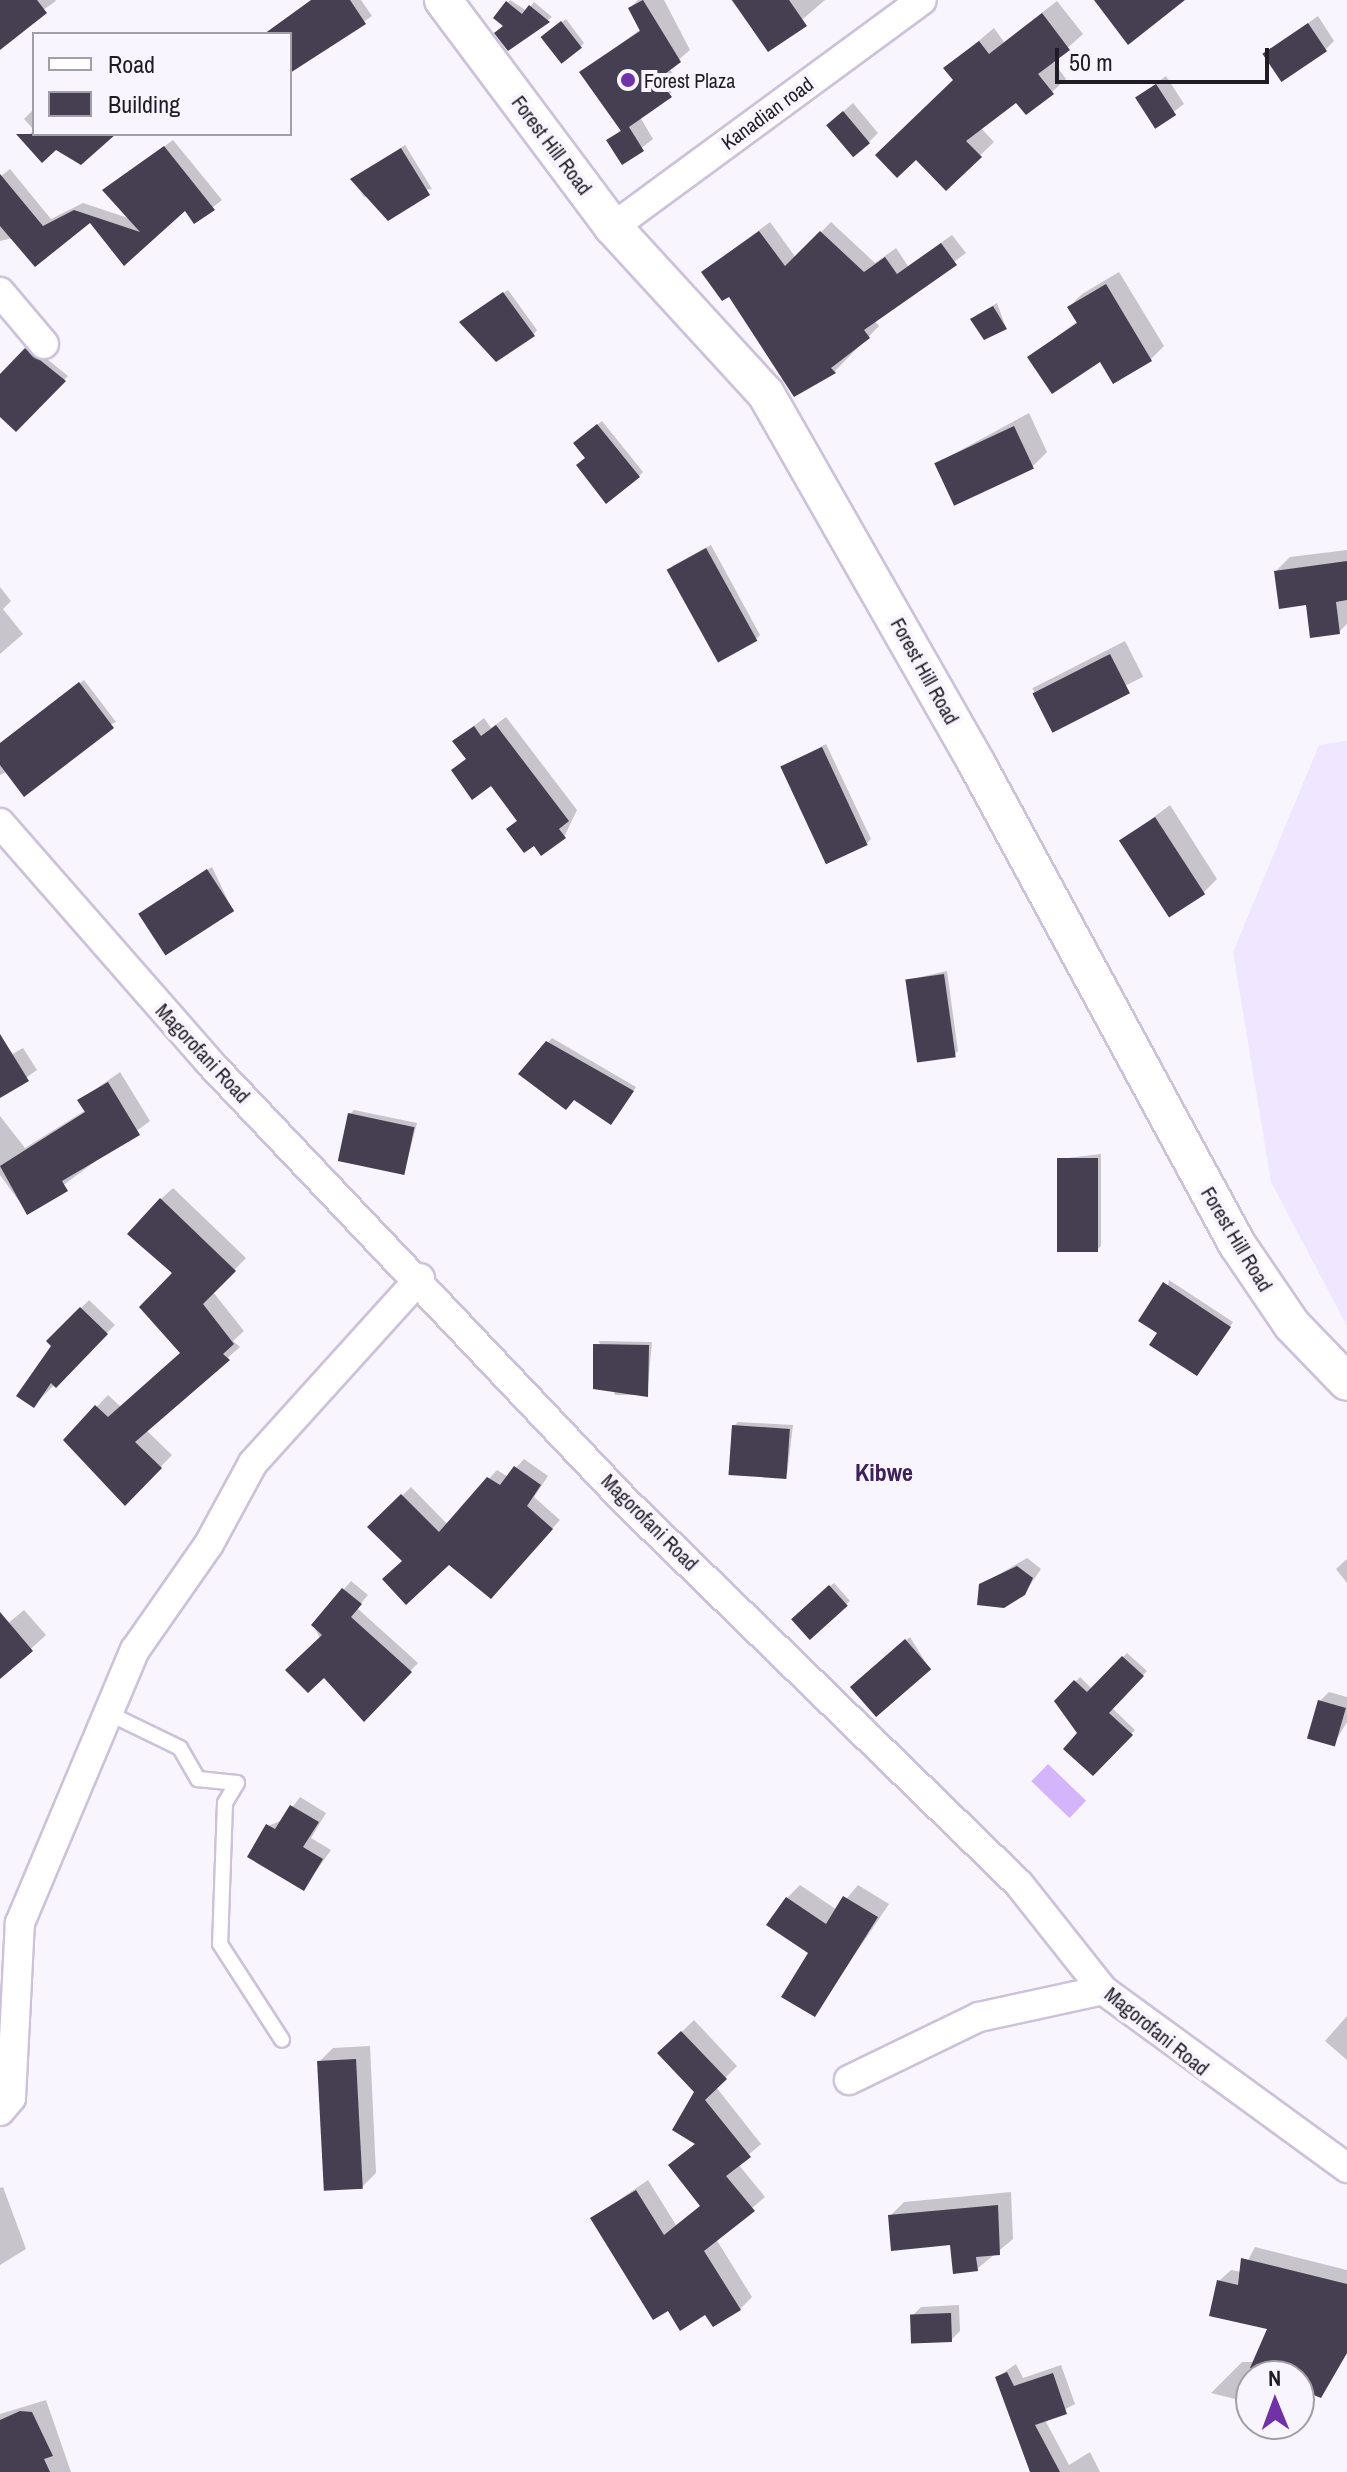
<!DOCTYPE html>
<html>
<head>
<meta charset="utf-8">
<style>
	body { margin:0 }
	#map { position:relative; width:1347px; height:2472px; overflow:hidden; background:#f9f5fe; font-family:"Archivo Narrow",sans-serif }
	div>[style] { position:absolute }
	.built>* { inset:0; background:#f0e6ff }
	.water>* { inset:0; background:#d4b5fb; transform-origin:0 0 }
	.shadow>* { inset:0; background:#0003; transform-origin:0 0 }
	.building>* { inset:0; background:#463e51; transform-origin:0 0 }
	.roads { filter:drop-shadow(2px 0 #ccc2d9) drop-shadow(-2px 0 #ccc2d9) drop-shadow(0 2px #ccc2d9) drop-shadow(0 -2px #ccc2d9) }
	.service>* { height:14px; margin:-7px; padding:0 7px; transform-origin:7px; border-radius:7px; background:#fff }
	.minor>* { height:28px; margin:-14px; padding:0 14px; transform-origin:14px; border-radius:14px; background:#fff }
	.tertiary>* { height:36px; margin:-18px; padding:0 18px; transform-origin:18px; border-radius:18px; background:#fff }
	.dots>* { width:22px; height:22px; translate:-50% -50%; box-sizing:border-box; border:4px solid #f9f5fe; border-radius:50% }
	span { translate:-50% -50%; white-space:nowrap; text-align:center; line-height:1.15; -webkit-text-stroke:8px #f9f5fe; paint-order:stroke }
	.poi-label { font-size:20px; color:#201c25 }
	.left { translate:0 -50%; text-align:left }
	.street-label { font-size:20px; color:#201c25 }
	.quarter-label { font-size:24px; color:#3d2159; font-weight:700 }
	.legend { position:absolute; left:32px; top:32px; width:260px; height:104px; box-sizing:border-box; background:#f9f5fe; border:2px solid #a29ea7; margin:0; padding:10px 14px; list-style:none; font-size:24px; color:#201c25 }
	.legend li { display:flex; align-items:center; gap:16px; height:40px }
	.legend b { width:40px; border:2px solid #a29ea7 }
	.north { position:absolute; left:1235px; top:2360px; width:80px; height:80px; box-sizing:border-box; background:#f9f5fe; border:2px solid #a29ea7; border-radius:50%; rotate:359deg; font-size:22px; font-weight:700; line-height:32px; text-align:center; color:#201c25 }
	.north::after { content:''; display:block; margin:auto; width:28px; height:36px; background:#7032a7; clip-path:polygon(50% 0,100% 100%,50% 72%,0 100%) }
	.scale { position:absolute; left:1055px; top:48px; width:214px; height:36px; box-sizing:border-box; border:4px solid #201c25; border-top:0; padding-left:10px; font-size:24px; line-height:28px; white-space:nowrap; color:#201c25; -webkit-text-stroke:6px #f9f5fe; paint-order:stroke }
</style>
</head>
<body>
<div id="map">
	<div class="built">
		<i style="clip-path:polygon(1347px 741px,1347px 1326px,1271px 1182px,1233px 952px,1319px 745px)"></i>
	</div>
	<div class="water">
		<i style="left:1048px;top:1764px;width:53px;height:24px;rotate:44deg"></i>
	</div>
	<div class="shadow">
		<i style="clip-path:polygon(4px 0,55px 0,56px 1px,0 40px)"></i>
		<i style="clip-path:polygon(313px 0,361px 0,372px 16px,290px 72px,290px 34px,265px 34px)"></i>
		<i style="clip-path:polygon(510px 0,527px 11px,534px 2px,552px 17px,508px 48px,505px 25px,496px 18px)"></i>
		<i style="clip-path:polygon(638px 0,664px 0,690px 50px,669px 68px,681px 85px,640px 117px,653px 139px,623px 162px,609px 141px,621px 129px,582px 72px,641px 29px,630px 8px)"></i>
		<i style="clip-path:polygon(731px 0,825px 0,768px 49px)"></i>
		<i style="clip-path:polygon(1057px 1px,1083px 34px,1053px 61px,1066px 79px,1052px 92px,1016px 100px,980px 127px,994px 142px,946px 188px,955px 80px,946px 68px,994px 28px,1004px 42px)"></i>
		<i style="clip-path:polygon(1318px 16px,1334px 41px,1325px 50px,1265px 54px)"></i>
		<i style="clip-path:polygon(566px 19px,584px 43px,580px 47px,547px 33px)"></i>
		<i style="clip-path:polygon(1166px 76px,1184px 104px,1155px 126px,1141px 95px)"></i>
		<i style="clip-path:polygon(853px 103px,878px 133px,869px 142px,837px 117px)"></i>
		<i style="clip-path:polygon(34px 109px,34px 134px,113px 134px,56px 148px,24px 140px,34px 130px,24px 119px)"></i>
		<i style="clip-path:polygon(173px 140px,222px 200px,195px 221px,185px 208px,124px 264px,90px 220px,0 241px,0 177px,10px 169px,51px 219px,83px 203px,131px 219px,105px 190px)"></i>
		<i style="clip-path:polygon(405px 145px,432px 189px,364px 197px,353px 180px)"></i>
		<i style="clip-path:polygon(770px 222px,796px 258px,831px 222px,875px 263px,896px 248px,908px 266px,952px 235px,966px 253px,874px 320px,879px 326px,834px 372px,703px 272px)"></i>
		<i style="clip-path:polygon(1119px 272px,1164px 346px,1151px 359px,1029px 357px,1078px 321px,1069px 307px,1082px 294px)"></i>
		<i style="clip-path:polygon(508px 290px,537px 330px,534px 334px,466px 319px)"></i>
		<i style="clip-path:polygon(997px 303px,1006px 328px,973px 319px,977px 315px)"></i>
		<i style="clip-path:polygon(31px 346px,68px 376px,16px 429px,0 414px,0 377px)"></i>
		<i style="clip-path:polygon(1029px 413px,1047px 452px,1033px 466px,937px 463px)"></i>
		<i style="clip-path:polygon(602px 421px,643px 472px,639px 476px,580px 439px)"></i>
		<i style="clip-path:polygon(711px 545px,760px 635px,756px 639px,672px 566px)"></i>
		<i style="clip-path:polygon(1347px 550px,1347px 624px,1339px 632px,1276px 571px,1290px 557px)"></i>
		<i style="clip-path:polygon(0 587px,11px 601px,3px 609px,23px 634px,0 654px)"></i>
		<i style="left:1125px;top:641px;width:40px;height:104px;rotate:63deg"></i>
		<i style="clip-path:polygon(84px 680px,116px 722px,0 775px,0 744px)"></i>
		<i style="clip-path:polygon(506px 717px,577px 810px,564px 837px,534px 843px,508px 829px,518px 819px,492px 783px,454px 770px,467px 758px,455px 741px,484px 718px,491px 728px)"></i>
		<i style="clip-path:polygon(826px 744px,871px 839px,867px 843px,782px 767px)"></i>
		<i style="clip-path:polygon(1170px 805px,1217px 879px,1203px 893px,1122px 841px)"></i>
		<i style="clip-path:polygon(212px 867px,232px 909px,145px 909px)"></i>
		<i style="clip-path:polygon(947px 971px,958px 1051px,954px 1055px,907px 980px)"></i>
		<i style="clip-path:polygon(552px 1038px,636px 1087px,615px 1118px,521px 1074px)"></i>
		<i style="clip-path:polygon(0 1041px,9px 1056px,23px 1048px,37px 1070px,0 1096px)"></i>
		<i style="clip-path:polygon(120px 1072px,150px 1121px,27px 1212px,0 1175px,0 1116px,25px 1148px,86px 1110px,80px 1100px)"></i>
		<i style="clip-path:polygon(354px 1110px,417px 1123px,404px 1173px,350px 1114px)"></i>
		<i style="clip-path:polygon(1101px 1154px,1101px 1246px,1097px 1250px,1059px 1159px)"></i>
		<i style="clip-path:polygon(173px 1188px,246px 1258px,213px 1292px,244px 1331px,233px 1341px,240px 1347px,146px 1430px,172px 1455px,126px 1503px,65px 1440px,108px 1395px,121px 1407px,182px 1353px,161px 1199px)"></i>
		<i style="clip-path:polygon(1169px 1280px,1233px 1322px,1201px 1370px,1159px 1333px)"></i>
		<i style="clip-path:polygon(89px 1300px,115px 1325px,34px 1405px,54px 1346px,49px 1341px)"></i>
		<i style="clip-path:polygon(599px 1341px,652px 1342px,647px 1395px,615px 1395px)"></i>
		<i style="clip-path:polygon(738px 1422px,793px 1425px,787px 1475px,734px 1426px)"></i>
		<i style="clip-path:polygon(524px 1459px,548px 1476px,534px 1497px,560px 1520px,500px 1588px,448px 1562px,404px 1560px,370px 1527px,411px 1487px,448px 1525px,497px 1470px,508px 1477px)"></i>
		<i style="clip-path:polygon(1027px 1558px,1041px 1569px,1024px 1594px,981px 1585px)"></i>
		<i style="clip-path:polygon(1347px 1559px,1347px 1583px,1336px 1569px)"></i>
		<i style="clip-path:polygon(351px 1581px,368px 1595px,357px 1608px,418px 1663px,364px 1719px,313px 1625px)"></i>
		<i style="clip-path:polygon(834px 1583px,850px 1601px,809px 1637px,797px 1614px)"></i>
		<i style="clip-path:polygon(24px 1610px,46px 1635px,0 1677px,0 1630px)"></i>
		<i style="clip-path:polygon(910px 1637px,929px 1668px,856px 1682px)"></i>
		<i style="clip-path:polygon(1127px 1653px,1147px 1671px,1112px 1708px,1135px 1730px,1093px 1774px,1080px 1734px,1057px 1701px,1080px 1677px,1092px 1689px)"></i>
		<i style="clip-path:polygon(1329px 1692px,1347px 1697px,1347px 1722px,1334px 1744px,1320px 1701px)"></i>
		<i style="clip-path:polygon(300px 1797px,326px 1813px,311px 1838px,331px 1850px,304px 1888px,268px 1826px,283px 1820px)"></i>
		<i style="clip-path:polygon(800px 1885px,837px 1910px,858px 1885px,889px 1904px,814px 2015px,811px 1953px,787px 1898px)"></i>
		<i style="clip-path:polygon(1347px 2016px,1347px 2060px,1325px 2041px)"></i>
		<i style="clip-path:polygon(694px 2020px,737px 2066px,716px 2087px,761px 2144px,738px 2164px,765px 2197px,716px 2239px,752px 2297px,740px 2309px,706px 2312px,669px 2308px,593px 2218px,648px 2180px,676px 2225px,702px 2205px,670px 2165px,697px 2142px,697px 2092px,660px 2053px)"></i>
		<i style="clip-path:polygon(370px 2046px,376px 2173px,362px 2187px,319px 2062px,333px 2048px)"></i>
		<i style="clip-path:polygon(3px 2187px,26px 2249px,0 2265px,0 2188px)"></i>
		<i style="clip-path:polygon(1011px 2192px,1013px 2239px,977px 2269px,952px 2243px,890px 2216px,904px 2202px)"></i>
		<i style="clip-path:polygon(1255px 2247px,1347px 2270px,1347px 2351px,1321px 2396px,1299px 2387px,1299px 2376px,1251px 2376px,1251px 2403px,1211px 2393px,1242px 2362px,1255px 2362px,1269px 2327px,1219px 2281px,1231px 2270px,1242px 2272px)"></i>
		<i style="clip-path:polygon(959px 2305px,960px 2331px,951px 2340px,912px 2316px,921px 2307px)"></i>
		<i style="clip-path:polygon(1016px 2364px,1023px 2378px,1061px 2365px,1075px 2404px,1045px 2420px,1069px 2465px,1090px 2452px,1100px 2472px,1032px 2472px,997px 2377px)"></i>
		<i style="clip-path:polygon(46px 2400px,71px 2472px,0 2472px,0 2414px)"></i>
	</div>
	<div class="building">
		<i style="clip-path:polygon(0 0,37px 0,47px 13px,0 50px)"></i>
		<i style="clip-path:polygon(311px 0,350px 0,366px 24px,290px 73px,290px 34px,264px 34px)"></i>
		<i style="clip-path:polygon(643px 0,681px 62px,658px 79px,672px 97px,629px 127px,644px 151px,622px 165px,606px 140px,621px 131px,579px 72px,640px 31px,628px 8px)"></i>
		<i style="clip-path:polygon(732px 0,789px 0,807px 26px,768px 52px)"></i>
		<i style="clip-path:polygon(1094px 0,1185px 0,1128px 45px)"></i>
		<i style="clip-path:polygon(506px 1px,522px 14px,529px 5px,550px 22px,508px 51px,494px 33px,503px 26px,493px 18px)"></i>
		<i style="clip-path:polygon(1042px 13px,1070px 50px,1038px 74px,1054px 94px,1026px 115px,1016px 103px,966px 141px,982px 157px,946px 191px,916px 160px,897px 178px,875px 155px,953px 80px,943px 68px,979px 41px,989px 54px)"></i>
		<i style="left:561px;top:21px;width:34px;height:26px;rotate:52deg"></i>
		<i style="left:1308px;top:23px;width:34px;height:55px;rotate:56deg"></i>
		<i style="left:1156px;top:84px;width:37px;height:25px;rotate:57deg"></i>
		<i style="left:843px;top:111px;width:42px;height:22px;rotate:50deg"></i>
		<i style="clip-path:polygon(16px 134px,116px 134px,81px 165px,56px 150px,42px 163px)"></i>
		<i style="clip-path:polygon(164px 146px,215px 210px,194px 224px,185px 211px,124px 266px,90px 223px,35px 267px,0 226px,0 174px,43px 226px,74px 210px,140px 232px,102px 190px)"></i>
		<i style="clip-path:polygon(401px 148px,430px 195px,388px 221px,350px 179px)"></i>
		<i style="clip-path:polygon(759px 231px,785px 266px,820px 231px,864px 272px,885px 257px,897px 274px,941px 243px,957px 265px,864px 330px,870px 338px,831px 368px,836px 373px,794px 397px,729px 297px,722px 301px,701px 272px)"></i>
		<i style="clip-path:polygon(1106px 284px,1152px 361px,1113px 384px,1100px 362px,1052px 394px,1027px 357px,1077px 323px,1067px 307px)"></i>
		<i style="clip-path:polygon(503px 292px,535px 336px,496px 362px,459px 322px)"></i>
		<i style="clip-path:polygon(993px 306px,1007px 329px,984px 340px,970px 319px)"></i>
		<i style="clip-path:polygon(25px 348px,66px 381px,16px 432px,0 417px,0 374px)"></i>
		<i style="clip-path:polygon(597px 424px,640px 477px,606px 504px,576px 465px,585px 458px,573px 443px)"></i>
		<i style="left:1014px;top:426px;width:47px;height:88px;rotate:65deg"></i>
		<i style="left:706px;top:548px;width:106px;height:45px;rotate:61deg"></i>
		<i style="clip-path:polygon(1347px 561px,1347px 600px,1336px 602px,1340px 634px,1310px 638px,1306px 605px,1279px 609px,1274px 571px)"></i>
		<i style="left:1110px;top:654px;width:44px;height:87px;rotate:63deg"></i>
		<i style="clip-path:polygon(79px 682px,114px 728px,24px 797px,0 765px,0 743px)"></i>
		<i style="clip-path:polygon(496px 725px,569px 821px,559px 829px,566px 838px,541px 856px,534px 846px,524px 853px,506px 829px,517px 821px,491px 786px,472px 800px,451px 770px,466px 759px,452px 741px,474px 726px,481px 736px)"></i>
		<i style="left:822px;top:747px;width:108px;height:46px;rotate:65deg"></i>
		<i style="left:1155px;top:817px;width:92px;height:43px;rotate:57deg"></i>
		<i style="left:207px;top:869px;width:50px;height:82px;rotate:57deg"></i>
		<i style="left:944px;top:974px;width:84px;height:39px;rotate:82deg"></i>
		<i style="clip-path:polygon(0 1034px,29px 1081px,0 1098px)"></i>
		<i style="clip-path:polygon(546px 1041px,634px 1091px,611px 1125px,574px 1100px,566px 1110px,518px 1074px)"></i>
		<i style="clip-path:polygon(108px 1082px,140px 1135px,62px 1181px,68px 1191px,27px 1215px,0 1166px,85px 1112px,77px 1100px)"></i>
		<i style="left:348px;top:1113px;width:68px;height:49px;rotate:12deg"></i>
		<i style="left:1057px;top:1158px;width:41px;height:94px"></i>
		<i style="clip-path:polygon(160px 1198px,236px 1271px,203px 1304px,234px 1344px,223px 1354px,230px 1360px,135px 1442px,162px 1468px,125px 1506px,63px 1440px,95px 1405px,108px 1417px,180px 1353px,139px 1307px,172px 1273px,127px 1234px)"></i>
		<i style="clip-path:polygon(1163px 1282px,1231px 1327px,1197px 1376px,1149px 1345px,1157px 1333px,1138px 1321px)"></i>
		<i style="clip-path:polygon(80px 1307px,108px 1334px,56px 1388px,51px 1383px,34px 1408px,16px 1396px,51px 1346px,46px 1341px)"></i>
		<i style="clip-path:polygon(593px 1344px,649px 1345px,648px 1397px,593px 1389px)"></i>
		<i style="left:732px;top:1425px;width:58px;height:50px;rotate:4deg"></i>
		<i style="clip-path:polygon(514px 1466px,541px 1485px,527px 1506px,553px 1529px,491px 1599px,449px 1565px,406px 1605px,382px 1579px,402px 1561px,367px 1527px,401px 1494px,439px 1532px,487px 1477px,500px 1485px)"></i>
		<i style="clip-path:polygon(1017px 1566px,1033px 1578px,1025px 1595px,1004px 1608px,977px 1605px,979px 1584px)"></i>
		<i style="left:829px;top:1585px;width:28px;height:51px;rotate:48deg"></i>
		<i style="clip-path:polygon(342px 1588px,362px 1604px,351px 1617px,412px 1672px,364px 1722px,324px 1678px,308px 1693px,285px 1670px,322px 1635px,311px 1625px)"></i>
		<i style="clip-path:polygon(0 1612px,33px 1651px,0 1679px)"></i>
		<i style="left:905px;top:1639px;width:40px;height:73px;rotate:49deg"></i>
		<i style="clip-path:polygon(1122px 1656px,1144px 1676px,1109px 1713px,1133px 1735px,1093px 1776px,1063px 1749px,1077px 1733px,1054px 1701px,1074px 1680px,1087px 1692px)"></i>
		<i style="left:1318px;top:1700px;width:29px;height:40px;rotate:16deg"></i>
		<i style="clip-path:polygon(290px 1805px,319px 1822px,303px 1847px,323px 1859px,304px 1891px,247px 1857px,266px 1824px,275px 1829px)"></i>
		<i style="clip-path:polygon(843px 1896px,878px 1917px,815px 2017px,781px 1997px,808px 1953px,766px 1925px,786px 1897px,826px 1924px)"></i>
		<i style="clip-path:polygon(681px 2031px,727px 2079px,705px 2100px,751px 2157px,726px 2176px,755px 2211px,704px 2251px,741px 2310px,713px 2327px,705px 2315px,680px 2331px,668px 2311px,653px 2320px,590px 2218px,636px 2190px,664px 2235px,700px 2206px,668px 2165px,695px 2144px,672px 2130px,694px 2092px,657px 2053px)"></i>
		<i style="left:356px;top:2059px;width:130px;height:39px;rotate:87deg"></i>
		<i style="clip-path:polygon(998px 2205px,1000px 2255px,976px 2257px,978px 2271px,953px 2274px,950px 2245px,891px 2251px,888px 2215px)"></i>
		<i style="clip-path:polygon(1241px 2258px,1347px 2284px,1347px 2353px,1321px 2398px,1299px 2389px,1299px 2376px,1250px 2368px,1267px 2329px,1209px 2316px,1217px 2280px,1238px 2285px)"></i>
		<i style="left:951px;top:2313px;width:29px;height:41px;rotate:88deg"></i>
		<i style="clip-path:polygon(1007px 2372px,1014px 2386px,1053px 2373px,1067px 2414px,1035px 2425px,1060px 2472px,1030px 2472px,995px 2377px)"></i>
		<i style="clip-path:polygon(20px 2411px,32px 2412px,53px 2456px,44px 2459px,50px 2472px,0 2472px,0 2420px)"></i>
	</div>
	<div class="roads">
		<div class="service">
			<i style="left:110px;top:1714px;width:78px;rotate:25.9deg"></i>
			<i style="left:180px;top:1748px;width:36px;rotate:60deg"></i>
			<i style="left:198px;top:1779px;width:39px;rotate:6deg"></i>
			<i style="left:237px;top:1783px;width:23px;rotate:121deg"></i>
			<i style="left:225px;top:1803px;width:141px;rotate:92deg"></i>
			<i style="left:220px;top:1944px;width:114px;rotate:57.1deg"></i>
		</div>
		<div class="minor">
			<i style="left:613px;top:227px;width:383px;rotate:-36.3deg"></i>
			<i style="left:0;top:292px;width:68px;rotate:49.8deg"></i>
			<i style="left:0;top:823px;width:317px;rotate:48.8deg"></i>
			<i style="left:209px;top:1062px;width:605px;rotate:46.54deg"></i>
			<i style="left:625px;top:1501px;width:549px;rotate:44.19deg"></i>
			<i style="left:1019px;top:1884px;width:135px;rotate:51.6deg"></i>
			<i style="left:1103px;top:1990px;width:302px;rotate:36.1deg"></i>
			<i style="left:849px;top:2080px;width:144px;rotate:-25.9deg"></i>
			<i style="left:979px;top:2017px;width:127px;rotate:-12.3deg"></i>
			<i style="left:0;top:2111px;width:17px;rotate:-50deg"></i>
			<i style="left:11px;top:2098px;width:175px;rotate:-87.1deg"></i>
			<i style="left:20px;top:1923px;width:296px;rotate:-67.2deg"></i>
			<i style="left:135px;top:1650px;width:129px;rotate:-55.1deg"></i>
			<i style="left:209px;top:1544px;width:92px;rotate:-61.5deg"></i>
			<i style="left:253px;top:1463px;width:249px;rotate:-47.9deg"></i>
		</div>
		<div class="tertiary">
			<i style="left:443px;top:0;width:284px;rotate:53.2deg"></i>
			<i style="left:613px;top:227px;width:226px;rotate:47.5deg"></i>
			<i style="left:766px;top:394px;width:426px;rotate:60.3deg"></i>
			<i style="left:977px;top:764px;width:546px;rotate:61.56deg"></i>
			<i style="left:1237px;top:1244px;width:98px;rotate:55.8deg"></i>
			<i style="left:1292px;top:1325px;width:79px;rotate:46deg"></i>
		</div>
	</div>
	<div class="dots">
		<i style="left:628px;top:80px;background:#7032a7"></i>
	</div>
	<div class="poi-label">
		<span class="left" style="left:644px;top:80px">Forest Plaza</span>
	</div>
	<div class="street-label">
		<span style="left:767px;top:113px;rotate:-36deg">Kanadian road</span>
		<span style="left:552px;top:145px;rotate:53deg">Forest Hill Road</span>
		<span style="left:925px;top:671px;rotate:61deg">Forest Hill Road</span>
		<span style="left:203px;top:1053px;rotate:47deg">Magorofani Road</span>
		<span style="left:1237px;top:1239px;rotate:59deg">Forest Hill Road</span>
		<span style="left:650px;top:1522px;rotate:45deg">Magorofani Road</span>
		<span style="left:1157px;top:2031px;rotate:39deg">Magorofani Road</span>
	</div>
	<div class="quarter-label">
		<span style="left:884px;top:1473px">Kibwe</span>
	</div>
	<ul class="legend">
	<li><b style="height:10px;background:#fff"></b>Road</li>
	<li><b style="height:22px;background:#463e51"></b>Building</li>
	</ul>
	<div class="north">N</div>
	<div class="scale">50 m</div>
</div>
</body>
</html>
